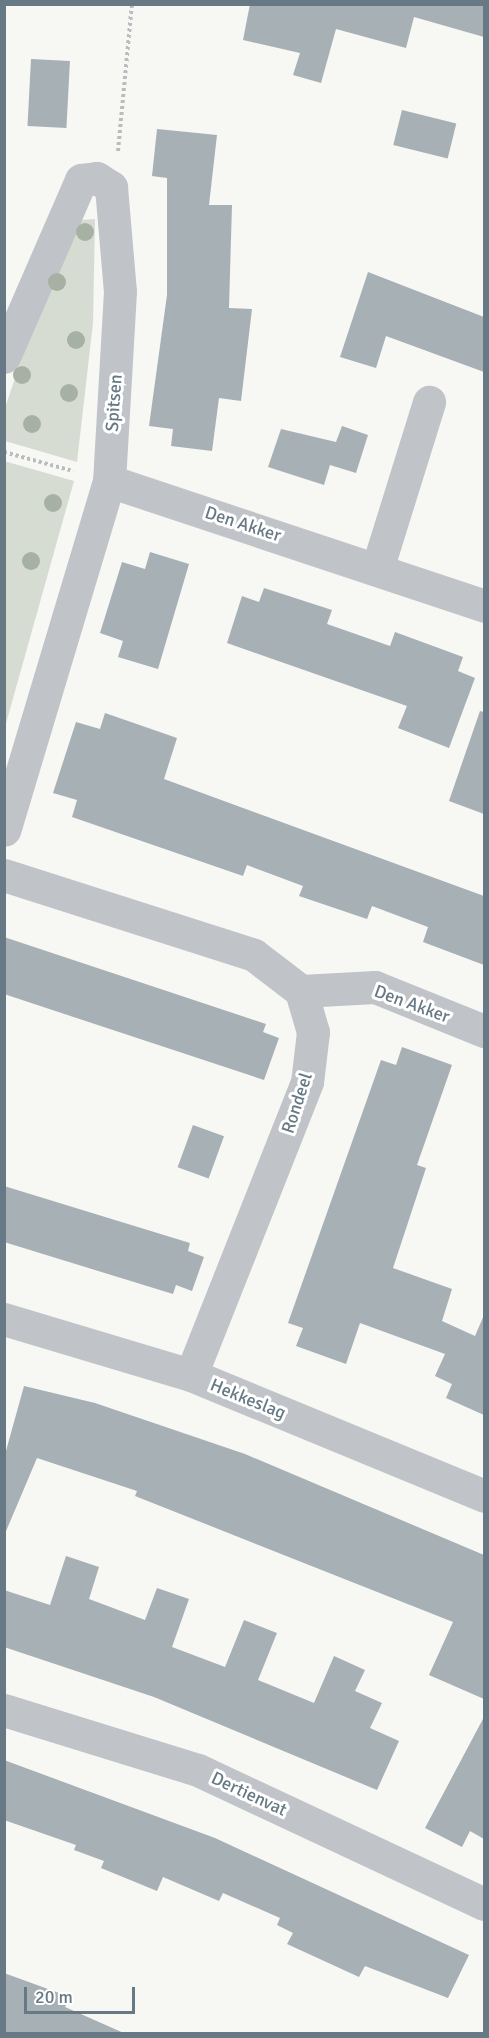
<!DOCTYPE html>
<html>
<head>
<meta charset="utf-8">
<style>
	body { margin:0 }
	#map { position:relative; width:489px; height:2038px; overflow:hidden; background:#f7f7f4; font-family:Signika,sans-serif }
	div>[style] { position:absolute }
	.green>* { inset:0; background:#d7dcd3 }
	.building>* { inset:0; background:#a7b0b5; transform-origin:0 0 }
	.path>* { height:4px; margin-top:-2px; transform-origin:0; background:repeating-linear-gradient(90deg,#babdbf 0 3px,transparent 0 6px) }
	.minor>* { height:33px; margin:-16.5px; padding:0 16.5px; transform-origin:16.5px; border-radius:16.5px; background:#c0c4c8 }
	.trees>* { width:18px; height:18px; margin:-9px; border-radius:50%; background:#a7b1a3 }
	span { translate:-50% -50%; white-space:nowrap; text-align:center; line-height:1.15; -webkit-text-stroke:6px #fff; paint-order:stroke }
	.street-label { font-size:18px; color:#667985 }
	.frame { position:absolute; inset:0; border:6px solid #667985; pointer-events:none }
	.scale { position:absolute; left:24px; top:1987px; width:111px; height:27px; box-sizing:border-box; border:3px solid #667985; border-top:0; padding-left:8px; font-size:18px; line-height:21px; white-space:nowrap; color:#667985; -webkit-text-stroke:4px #fff; paint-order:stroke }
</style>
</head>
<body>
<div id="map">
	<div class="green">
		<i style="clip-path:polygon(95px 219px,93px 323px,77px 462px,5px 441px,5px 408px,32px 327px,79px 220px)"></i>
		<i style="clip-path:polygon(4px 461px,74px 481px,5px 727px,4px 727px)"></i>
	</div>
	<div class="building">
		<i style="clip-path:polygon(250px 4px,484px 4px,484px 37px,414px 17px,406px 48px,336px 29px,321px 83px,293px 75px,300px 53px,243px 40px)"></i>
		<i style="left:31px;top:59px;width:39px;height:67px;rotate:3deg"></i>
		<i style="left:402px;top:110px;width:56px;height:36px;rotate:14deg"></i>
		<i style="clip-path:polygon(157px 129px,217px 135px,209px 205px,232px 205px,229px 308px,252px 309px,241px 401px,219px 398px,212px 451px,171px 446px,173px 429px,149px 426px,167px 295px,167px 178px,152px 176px)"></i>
		<i style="clip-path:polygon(368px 272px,484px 317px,484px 372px,386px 336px,376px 368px,340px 357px)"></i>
		<i style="clip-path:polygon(342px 426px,368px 435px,356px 473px,330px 465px,324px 485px,268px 467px,281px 429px,336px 442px)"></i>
		<i style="clip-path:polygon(150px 552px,189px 564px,158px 669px,118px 657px,123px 641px,100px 633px,122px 562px,145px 569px)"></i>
		<i style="clip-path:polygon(264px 588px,332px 610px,327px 624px,390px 646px,395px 632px,463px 657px,458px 671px,475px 678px,449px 748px,398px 728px,407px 706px,227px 643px,242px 596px,259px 602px)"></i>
		<i style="clip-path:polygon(480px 711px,484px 712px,484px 814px,449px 801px)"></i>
		<i style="clip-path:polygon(105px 713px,177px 738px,164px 779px,484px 896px,484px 965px,423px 942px,428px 927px,372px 906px,367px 919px,299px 896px,303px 886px,247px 865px,243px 876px,72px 817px,77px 800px,53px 793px,76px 722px,100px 729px)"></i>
		<i style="clip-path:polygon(4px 937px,266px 1024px,263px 1032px,279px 1038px,264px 1080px,4px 994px)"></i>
		<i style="clip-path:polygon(402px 1047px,452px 1065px,417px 1165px,426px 1168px,393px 1268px,452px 1289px,442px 1321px,475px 1336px,484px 1315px,484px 1415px,446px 1398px,452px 1384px,435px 1376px,445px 1354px,360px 1323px,346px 1364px,296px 1346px,303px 1328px,288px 1323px,381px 1060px,396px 1065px)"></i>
		<i style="left:193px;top:1125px;width:33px;height:45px;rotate:20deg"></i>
		<i style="clip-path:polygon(4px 1186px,190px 1243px,188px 1251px,204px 1257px,192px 1291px,176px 1285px,173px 1294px,4px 1242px)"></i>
		<i style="clip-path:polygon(24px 1386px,95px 1403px,245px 1454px,484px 1555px,484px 1699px,429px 1675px,453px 1622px,135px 1496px,137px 1491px,37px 1458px,4px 1536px,4px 1458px)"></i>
		<i style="clip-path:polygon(66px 1556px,99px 1567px,89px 1599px,145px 1620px,157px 1588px,189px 1599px,172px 1647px,225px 1667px,244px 1620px,277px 1633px,258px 1680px,314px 1703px,334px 1656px,365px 1670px,355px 1691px,382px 1703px,370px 1728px,399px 1741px,377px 1790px,154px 1697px,4px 1647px,4px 1590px,50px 1605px)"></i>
		<i style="clip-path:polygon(484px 1717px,484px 1839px,470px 1831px,462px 1847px,425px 1828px)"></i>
		<i style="clip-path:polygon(4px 1760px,215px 1838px,469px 1955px,448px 1998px,365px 1966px,359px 1977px,287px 1944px,293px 1933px,277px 1925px,280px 1918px,223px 1893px,219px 1901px,163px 1877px,157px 1891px,101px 1868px,104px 1861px,74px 1850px,76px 1845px,4px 1820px)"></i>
		<i style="clip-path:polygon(4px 1973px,70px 1997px,65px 2007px,126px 2034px,4px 2034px)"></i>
	</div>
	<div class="path">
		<i style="left:118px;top:151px;width:148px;rotate:-84.6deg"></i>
		<i style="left:4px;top:452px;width:72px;rotate:15.4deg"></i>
	</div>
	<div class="minor">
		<i style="left:4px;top:357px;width:193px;rotate:-66.5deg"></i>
		<i style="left:81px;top:180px;width:16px;rotate:-7deg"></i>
		<i style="left:97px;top:178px;width:17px;rotate:33deg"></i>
		<i style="left:111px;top:187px;width:104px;rotate:85.1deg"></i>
		<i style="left:120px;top:291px;width:190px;rotate:93.3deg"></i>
		<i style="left:109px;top:481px;width:364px;rotate:106.7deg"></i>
		<i style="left:109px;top:481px;width:395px;rotate:18.4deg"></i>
		<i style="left:378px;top:566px;width:172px;rotate:-72.7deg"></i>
		<i style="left:4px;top:875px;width:262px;rotate:17.7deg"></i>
		<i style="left:254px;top:955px;width:59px;rotate:37.5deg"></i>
		<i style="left:301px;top:991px;width:43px;rotate:73.7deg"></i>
		<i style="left:313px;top:1032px;width:50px;rotate:96.8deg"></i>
		<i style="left:307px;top:1082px;width:315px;rotate:111.6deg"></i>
		<i style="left:301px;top:991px;width:74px;rotate:-3.1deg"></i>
		<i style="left:375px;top:987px;width:118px;rotate:22deg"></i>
		<i style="left:4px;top:1319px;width:195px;rotate:16.7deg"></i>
		<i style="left:191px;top:1375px;width:317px;rotate:22.4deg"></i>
		<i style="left:4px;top:1710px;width:203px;rotate:17.2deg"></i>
		<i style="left:198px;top:1770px;width:316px;rotate:25.1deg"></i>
	</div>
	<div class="trees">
		<i style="left:85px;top:232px"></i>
		<i style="left:57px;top:282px"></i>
		<i style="left:76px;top:340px"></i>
		<i style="left:22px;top:375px"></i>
		<i style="left:69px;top:393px"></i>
		<i style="left:32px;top:424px"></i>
		<i style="left:53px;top:503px"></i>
		<i style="left:31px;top:561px"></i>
	</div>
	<div class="street-label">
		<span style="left:114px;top:403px;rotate:-86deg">Spitsen</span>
		<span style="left:243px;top:524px;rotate:18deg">Den Akker</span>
		<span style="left:412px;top:1004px;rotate:20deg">Den Akker</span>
		<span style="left:297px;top:1103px;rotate:-72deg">Rondeel</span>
		<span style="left:248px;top:1399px;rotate:22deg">Hekkeslag</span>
		<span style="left:249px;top:1794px;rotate:25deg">Dertienvat</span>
	</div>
	<div class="frame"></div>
	<div class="scale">20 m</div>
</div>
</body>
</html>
